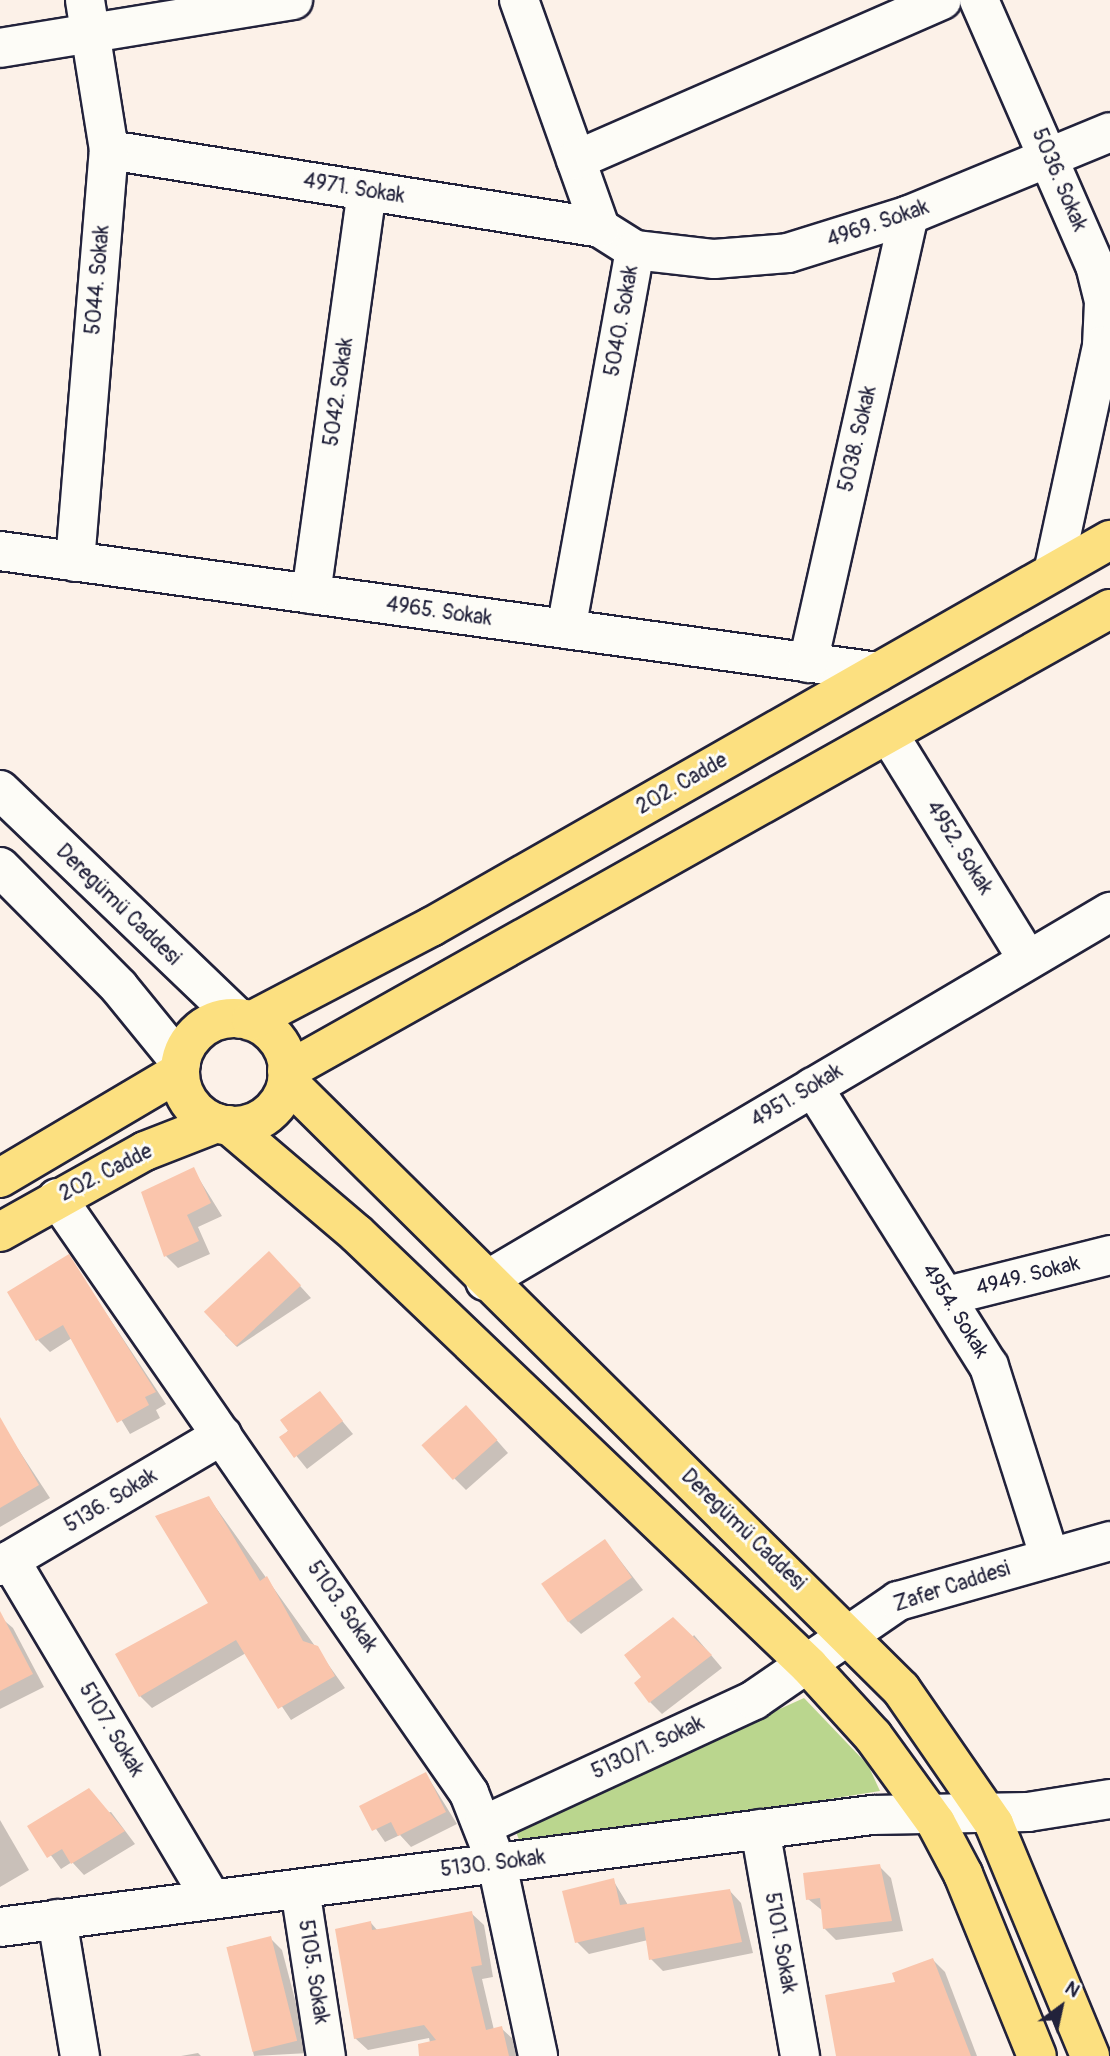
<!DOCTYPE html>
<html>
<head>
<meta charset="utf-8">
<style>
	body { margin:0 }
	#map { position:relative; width:1110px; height:2056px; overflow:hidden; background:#fcf1e8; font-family:Pangolin,sans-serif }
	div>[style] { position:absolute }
	.green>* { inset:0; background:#bad68e }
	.shadow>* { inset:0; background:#0003 }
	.building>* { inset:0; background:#fac5ac; transform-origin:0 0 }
	.roads { filter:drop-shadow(2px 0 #22223b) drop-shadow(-2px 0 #22223b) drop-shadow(0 2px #22223b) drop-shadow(0 -2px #22223b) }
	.minor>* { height:38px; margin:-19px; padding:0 19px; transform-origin:19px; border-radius:19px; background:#fdfcf7 }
	.major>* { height:38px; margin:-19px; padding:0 19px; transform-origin:19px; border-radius:19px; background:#fce080 }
	.major>.ring { margin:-19px; padding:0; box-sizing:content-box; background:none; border:38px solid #fce080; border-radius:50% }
	span { translate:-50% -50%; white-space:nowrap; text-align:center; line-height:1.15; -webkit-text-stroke:6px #fdfcf7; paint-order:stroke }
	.street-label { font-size:21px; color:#22223b }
	.north { position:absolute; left:1026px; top:1972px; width:70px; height:70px; -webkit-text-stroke:5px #fdfcf7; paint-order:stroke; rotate:33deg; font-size:19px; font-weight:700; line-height:28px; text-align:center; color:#22223b }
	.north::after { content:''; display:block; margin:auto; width:24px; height:32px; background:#22223b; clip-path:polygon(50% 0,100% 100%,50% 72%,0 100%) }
</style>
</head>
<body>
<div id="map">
	<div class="green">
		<i style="clip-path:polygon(804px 1698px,868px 1765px,880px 1791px,522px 1848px,515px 1829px)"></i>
	</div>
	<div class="shadow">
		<i style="clip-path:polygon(193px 1169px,222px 1216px,198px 1227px,210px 1254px,178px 1268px,166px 1256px,143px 1193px)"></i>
		<i style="clip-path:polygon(69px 1257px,166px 1404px,156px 1410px,160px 1418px,130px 1434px,72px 1338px,50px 1352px,38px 1340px)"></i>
		<i style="clip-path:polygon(281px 1265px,311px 1298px,237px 1347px,225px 1335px)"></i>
		<i style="clip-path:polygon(319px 1393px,353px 1434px,307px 1469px,282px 1438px)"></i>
		<i style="clip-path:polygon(478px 1419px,508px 1453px,466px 1490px,454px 1478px)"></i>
		<i style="clip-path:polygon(5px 1429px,50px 1498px,0 1527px,0 1432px)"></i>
		<i style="clip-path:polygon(209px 1498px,345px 1688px,291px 1720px,246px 1653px,152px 1708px,140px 1696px,210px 1604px)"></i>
		<i style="clip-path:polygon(605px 1541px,643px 1590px,581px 1634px,569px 1622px)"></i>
		<i style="clip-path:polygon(0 1617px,13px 1628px,44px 1687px,0 1709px)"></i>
		<i style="clip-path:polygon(694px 1635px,722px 1668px,662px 1714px,650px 1702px)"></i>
		<i style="clip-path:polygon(426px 1774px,457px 1824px,411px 1847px,400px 1835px,385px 1842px,361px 1807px)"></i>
		<i style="clip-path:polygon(111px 1812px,135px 1844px,84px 1875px,72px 1862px,61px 1869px,30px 1827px)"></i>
		<i style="clip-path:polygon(0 1820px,29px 1870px,0 1887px)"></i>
		<i style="clip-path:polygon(879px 1866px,891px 1878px,903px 1931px,836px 1940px,824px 1928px,823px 1911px,808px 1899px)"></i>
		<i style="clip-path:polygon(613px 1880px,628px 1905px,729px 1890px,741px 1903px,753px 1953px,663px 1971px,651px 1959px,648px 1940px,589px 1954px,577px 1942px)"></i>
		<i style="clip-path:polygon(471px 1913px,484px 1925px,493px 1977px,482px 1979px,494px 2030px,501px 2028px,514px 2040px,517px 2056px,433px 2056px,429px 2038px,368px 2050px,355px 2038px,371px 1923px,378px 1931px)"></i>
		<i style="clip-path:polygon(270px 1938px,282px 1950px,309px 2053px,254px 2056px,228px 1947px)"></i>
		<i style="clip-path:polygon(933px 1960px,945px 1972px,977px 2056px,939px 2056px)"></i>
		<i style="clip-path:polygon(198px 2053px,201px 2056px,181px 2056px)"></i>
	</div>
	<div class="building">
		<i style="clip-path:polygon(194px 1167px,211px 1203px,187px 1215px,199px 1241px,164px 1257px,141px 1192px)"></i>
		<i style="left:269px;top:1251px;width:47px;height:89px;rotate:47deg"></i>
		<i style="clip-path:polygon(69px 1254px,156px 1392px,145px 1397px,149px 1405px,117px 1423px,63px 1325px,36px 1341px,7px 1292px)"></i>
		<i style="clip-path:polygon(320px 1391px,343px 1421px,294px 1458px,279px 1437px,288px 1431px,280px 1420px)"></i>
		<i style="left:466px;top:1405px;width:47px;height:60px;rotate:48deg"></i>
		<i style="clip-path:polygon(0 1417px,39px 1485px,0 1508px)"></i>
		<i style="clip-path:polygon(209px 1496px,260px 1581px,267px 1576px,303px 1641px,318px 1646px,335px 1676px,278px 1709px,236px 1640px,139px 1697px,115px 1654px,208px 1603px,155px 1516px)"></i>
		<i style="left:605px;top:1539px;width:47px;height:78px;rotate:55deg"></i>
		<i style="clip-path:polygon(0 1611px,33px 1674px,0 1691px)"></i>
		<i style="clip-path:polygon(673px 1617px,712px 1655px,649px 1703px,634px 1683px,641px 1677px,624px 1655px)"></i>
		<i style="clip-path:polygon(426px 1772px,446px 1812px,398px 1836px,391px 1822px,372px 1831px,359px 1806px)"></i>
		<i style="clip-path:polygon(89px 1788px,125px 1831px,71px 1864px,62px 1849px,47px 1858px,27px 1826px)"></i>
		<i style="clip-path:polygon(880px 1864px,892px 1921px,823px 1929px,820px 1898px,806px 1900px,803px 1873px)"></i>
		<i style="clip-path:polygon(614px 1878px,620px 1905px,730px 1889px,742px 1942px,649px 1960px,644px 1927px,575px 1943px,562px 1891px)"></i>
		<i style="clip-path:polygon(472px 1911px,482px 1965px,471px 1967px,486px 2030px,502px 2026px,509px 2056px,419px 2056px,418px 2044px,436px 2040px,424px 2025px,354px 2039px,335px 1929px,371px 1921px,372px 1930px,385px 1928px)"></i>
		<i style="left:271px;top:1936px;width:108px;height:46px;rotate:76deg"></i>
		<i style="clip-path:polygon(933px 1958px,971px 2056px,836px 2056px,825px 1995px,895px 1982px,892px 1973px)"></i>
	</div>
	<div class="roads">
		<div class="minor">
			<i style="left:519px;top:0;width:242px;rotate:70.4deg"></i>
			<i style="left:600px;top:228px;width:41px;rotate:32.2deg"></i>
			<i style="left:635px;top:250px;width:385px;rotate:100.3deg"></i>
			<i style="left:979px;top:0;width:289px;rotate:66.4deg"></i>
			<i style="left:1095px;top:265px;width:38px;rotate:76deg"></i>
			<i style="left:1104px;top:302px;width:44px;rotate:92.6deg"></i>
			<i style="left:1102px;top:346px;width:231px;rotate:102.2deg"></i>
			<i style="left:0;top:48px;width:297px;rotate:-9.3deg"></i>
			<i style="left:109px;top:150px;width:497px;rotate:9deg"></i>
			<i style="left:576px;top:160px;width:399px;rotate:-23.6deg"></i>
			<i style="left:635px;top:250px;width:80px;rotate:6.5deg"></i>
			<i style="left:714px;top:259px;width:74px;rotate:-4.6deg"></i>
			<i style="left:788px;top:253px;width:127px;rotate:-17.4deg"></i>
			<i style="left:909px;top:215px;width:217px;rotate:-22.4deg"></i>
			<i style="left:0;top:551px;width:886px;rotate:7.85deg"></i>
			<i style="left:75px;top:562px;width:413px;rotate:-85.3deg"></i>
			<i style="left:109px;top:150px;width:152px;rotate:-99.1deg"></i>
			<i style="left:311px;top:594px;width:407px;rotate:-82.1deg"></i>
			<i style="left:808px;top:663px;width:459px;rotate:-77.3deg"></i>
			<i style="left:889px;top:735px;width:264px;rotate:58.3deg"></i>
			<i style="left:0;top:790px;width:330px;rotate:43.8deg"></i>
			<i style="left:0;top:867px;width:169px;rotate:45.2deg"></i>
			<i style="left:119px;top:987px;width:98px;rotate:50.8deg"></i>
			<i style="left:813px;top:1087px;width:330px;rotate:57.8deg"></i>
			<i style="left:989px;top:1366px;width:201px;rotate:72.4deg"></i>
			<i style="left:57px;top:1198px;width:724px;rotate:55.3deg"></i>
			<i style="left:469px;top:1793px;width:76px;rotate:68.5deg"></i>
			<i style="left:497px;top:1864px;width:196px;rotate:77.9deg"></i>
			<i style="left:485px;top:1281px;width:726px;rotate:-30.56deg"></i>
			<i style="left:947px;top:1296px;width:168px;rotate:-14.1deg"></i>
			<i style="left:10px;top:1560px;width:394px;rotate:59.3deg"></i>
			<i style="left:0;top:1566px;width:258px;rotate:-30.5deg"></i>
			<i style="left:484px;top:1825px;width:298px;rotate:-24.8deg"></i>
			<i style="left:754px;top:1700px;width:175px;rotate:-34.5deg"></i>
			<i style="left:898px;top:1601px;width:220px;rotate:-15.8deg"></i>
			<i style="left:760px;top:1829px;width:230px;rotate:80deg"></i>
			<i style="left:300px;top:1889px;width:169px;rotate:81.2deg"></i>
			<i style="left:57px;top:1919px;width:139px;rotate:80.5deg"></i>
			<i style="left:0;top:1927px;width:879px;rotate:-7.32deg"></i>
			<i style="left:872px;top:1815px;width:156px;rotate:-1.1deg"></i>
			<i style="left:1028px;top:1812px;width:83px;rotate:-9deg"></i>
		</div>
		<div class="major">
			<i class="ring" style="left:180px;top:1018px;width:70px;height:70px"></i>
			<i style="left:251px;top:1021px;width:203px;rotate:-27.6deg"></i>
			<i style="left:431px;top:927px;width:782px;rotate:-29.68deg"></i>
			<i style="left:287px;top:1071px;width:944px;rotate:-29.31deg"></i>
			<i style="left:287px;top:1081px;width:864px;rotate:44.72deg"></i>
			<i style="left:901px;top:1689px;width:164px;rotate:55.4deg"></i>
			<i style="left:994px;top:1824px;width:251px;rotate:67.5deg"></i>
			<i style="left:229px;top:1125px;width:168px;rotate:40.4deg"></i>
			<i style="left:357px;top:1234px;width:625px;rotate:43.7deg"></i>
			<i style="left:809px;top:1666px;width:95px;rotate:47.6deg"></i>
			<i style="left:873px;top:1736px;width:107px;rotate:54.1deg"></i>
			<i style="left:936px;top:1823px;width:58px;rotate:62.1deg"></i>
			<i style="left:963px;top:1874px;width:196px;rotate:67.9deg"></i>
			<i style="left:0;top:1178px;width:208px;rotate:-30.6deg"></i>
			<i style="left:0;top:1232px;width:166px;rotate:-29.2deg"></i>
			<i style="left:145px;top:1151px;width:77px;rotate:-21.3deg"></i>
		</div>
	</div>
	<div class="street-label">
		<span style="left:1059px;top:180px;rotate:67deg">5036. Sokak</span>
		<span style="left:354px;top:189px;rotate:9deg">4971. Sokak</span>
		<span style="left:878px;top:224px;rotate:-19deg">4969. Sokak</span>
		<span style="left:98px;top:280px;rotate:-85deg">5044. Sokak</span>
		<span style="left:622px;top:321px;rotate:-80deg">5040. Sokak</span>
		<span style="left:339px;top:392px;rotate:-82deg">5042. Sokak</span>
		<span style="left:858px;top:439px;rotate:-77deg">5038. Sokak</span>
		<span style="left:439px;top:612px;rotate:8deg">4965. Sokak</span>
		<span style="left:682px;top:784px;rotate:-30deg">202. Cadde</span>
		<span style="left:959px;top:848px;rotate:58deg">4952. Sokak</span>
		<span style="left:118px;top:905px;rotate:44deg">Deregümü Caddesi</span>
		<span style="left:797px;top:1096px;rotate:-31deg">4951. Sokak</span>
		<span style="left:106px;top:1173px;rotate:-27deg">202. Cadde</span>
		<span style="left:1028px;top:1276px;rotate:-14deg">4949. Sokak</span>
		<span style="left:955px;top:1311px;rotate:58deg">4954. Sokak</span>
		<span style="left:111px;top:1501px;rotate:-31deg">5136. Sokak</span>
		<span style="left:743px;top:1530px;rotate:44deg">Deregümü Caddesi</span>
		<span style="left:952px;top:1587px;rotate:-18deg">Zafer Caddesi</span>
		<span style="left:342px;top:1607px;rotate:55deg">5103. Sokak</span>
		<span style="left:111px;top:1730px;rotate:59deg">5107. Sokak</span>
		<span style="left:648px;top:1748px;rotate:-25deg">5130/1. Sokak</span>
		<span style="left:493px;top:1864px;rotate:-7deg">5130. Sokak</span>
		<span style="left:780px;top:1943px;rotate:80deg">5101. Sokak</span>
		<span style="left:313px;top:1972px;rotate:81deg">5105. Sokak</span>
	</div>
	<div class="north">N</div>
</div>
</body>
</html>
